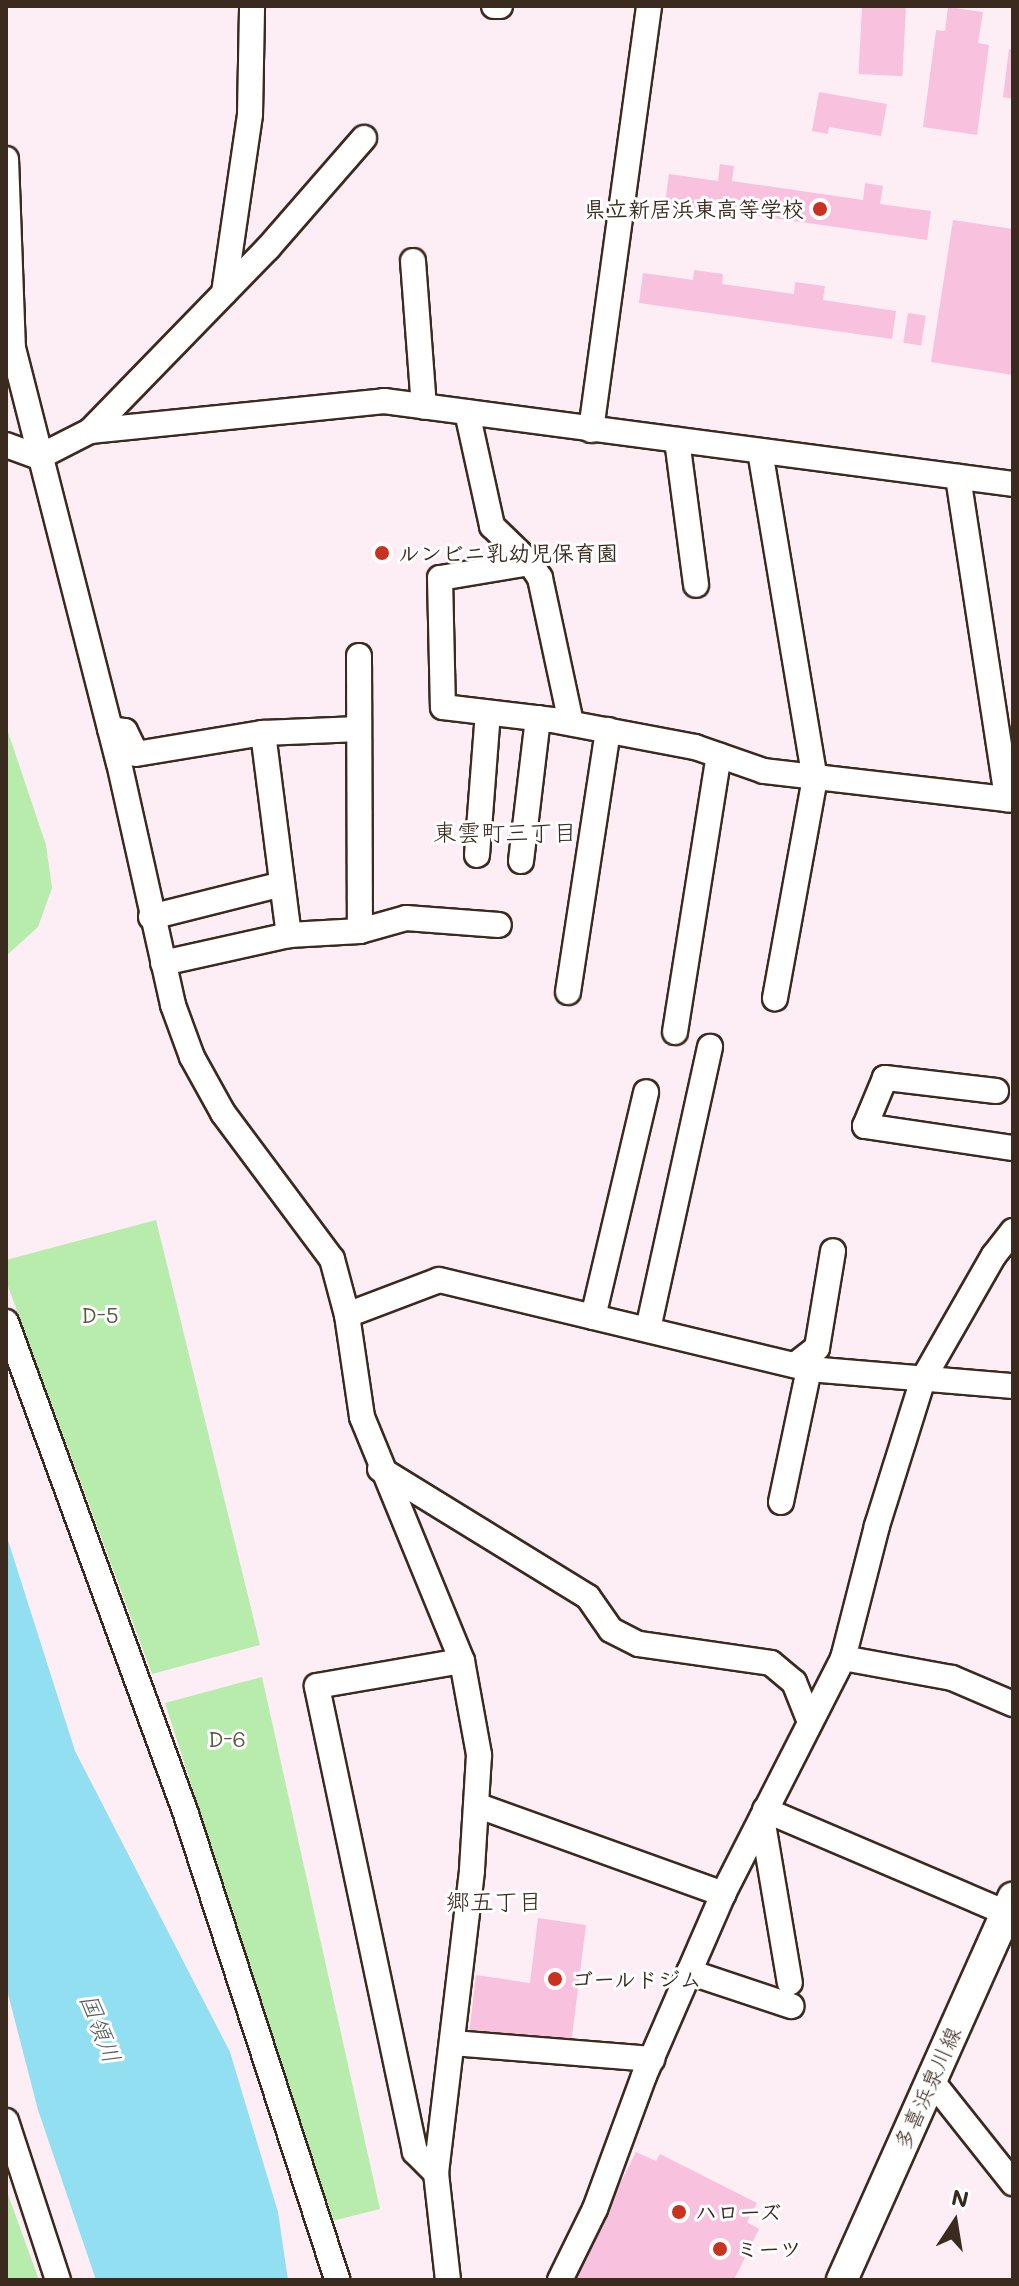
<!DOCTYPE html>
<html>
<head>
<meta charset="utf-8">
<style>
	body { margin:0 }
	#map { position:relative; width:1019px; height:2286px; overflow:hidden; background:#fdedf5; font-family:Mali,"Klee One",sans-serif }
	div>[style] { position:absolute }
	.green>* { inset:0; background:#b7ecad }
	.water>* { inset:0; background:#92dff1 }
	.building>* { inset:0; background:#f8c2de; transform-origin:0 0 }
	.roads { filter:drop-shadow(2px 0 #3b2a1e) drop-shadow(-2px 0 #3b2a1e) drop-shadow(0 2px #3b2a1e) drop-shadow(0 -2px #3b2a1e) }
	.minor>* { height:24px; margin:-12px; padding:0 12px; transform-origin:12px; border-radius:12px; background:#fff }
	.major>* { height:30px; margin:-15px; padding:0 15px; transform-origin:15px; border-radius:15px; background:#fff }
	.dots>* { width:22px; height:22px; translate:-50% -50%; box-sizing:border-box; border:4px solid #fff; border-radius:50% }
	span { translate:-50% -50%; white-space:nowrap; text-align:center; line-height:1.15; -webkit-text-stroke:6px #fff; paint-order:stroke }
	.poi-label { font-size:22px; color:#3b2a1e; font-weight:700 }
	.right { translate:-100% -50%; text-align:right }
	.left { translate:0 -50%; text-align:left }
	.park-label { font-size:22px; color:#5a5a42 }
	.street-label { font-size:22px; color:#3b2a1e }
	.neighbourhood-label { font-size:24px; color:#3b2a1e }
	.water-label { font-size:24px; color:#55605d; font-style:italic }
	.frame { position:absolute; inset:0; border:8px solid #3b2a1e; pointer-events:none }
	.north { position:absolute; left:915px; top:2182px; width:80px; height:80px; -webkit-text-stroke:6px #fff; paint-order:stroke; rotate:12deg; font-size:22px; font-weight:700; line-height:32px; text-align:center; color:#3b2a1e }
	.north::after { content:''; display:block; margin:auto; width:28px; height:36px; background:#3b2a1e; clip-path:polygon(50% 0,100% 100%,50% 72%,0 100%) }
</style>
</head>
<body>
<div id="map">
	<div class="green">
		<i style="clip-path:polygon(6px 726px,46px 845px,52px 888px,38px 927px,6px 956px)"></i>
		<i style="clip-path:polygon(156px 1220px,260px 1645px,152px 1674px,6px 1281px,6px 1260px)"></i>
		<i style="clip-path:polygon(262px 1677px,380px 2209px,332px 2221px,165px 1703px)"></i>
		<i style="clip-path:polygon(6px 2189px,39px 2280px,6px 2280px)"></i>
	</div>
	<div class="water">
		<i style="clip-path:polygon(6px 1534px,75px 1751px,230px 2052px,278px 2212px,288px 2280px,96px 2280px,38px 2110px,6px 1986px)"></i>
	</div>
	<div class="building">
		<i style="left:862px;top:6px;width:44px;height:68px;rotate:3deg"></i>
		<i style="clip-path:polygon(948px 7px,983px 12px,978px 43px,989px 45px,977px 135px,923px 127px,936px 30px,945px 31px)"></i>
		<i style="clip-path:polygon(1009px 49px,1013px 50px,1013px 99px,1003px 97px)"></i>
		<i style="clip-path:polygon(819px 92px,887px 104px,881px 136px,829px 127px,828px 134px,812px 131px)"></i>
		<i style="clip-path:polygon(720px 164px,734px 166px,732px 181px,863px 200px,865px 183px,883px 186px,880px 204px,931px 211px,927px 240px,730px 212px,731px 206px,713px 203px,712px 210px,665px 203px,669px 174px,718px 181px)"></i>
		<i style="clip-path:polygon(953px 220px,1013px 229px,1013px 375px,931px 362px)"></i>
		<i style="clip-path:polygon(694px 270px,723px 274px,722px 284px,794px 294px,795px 282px,825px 286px,823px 300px,896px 311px,892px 339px,639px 303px,643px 273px,693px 280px)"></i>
		<i style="left:908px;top:313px;width:18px;height:30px;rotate:9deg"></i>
		<i style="clip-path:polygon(538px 1918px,586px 1925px,571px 2045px,469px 2035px,476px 1975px,530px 1983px)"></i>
		<i style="clip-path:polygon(636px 2152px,656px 2161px,660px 2154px,757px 2203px,747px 2222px,759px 2229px,734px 2280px,571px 2280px)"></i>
	</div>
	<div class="roads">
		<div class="minor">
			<i style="left:494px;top:6px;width:6px"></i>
			<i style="left:6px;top:159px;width:189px;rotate:87.9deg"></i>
			<i style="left:13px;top:348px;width:428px;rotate:75.7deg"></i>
			<i style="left:119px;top:763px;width:248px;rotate:77.4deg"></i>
			<i style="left:173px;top:1005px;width:55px;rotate:69.9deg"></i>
			<i style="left:192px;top:1057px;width:64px;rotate:61deg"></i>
			<i style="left:223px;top:1113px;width:182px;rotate:53.3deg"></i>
			<i style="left:332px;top:1259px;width:58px;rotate:75deg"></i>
			<i style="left:347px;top:1315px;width:103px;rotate:81.6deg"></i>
			<i style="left:362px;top:1417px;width:264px;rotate:67.7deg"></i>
			<i style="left:462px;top:1661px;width:96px;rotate:79.7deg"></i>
			<i style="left:479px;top:1755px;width:116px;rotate:93.5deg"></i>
			<i style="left:472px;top:1871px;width:304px;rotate:96.8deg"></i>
			<i style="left:436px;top:2173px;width:108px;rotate:83.6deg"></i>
			<i style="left:413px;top:261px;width:146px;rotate:85.7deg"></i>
			<i style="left:224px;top:293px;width:181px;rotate:-81.7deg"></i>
			<i style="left:250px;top:114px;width:108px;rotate:-88.9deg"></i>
			<i style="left:467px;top:412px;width:117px;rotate:77.6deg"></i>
			<i style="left:492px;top:526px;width:53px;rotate:44.2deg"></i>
			<i style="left:530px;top:563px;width:91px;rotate:170.5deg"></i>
			<i style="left:440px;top:578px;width:129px;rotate:88.7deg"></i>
			<i style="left:443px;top:707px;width:110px;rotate:6.8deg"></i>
			<i style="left:552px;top:720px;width:146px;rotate:10.7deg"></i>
			<i style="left:695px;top:747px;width:73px;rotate:19.2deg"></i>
			<i style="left:764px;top:771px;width:251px;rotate:6.6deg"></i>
			<i style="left:591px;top:430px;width:428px;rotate:-82.2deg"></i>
			<i style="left:90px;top:431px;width:255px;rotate:-45.8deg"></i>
			<i style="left:268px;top:248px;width:146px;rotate:-48.9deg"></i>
			<i style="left:677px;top:440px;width:146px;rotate:82.5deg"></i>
			<i style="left:6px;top:445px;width:35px;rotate:20deg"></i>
			<i style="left:39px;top:457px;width:57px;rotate:-27deg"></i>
			<i style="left:90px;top:431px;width:296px;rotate:-5.8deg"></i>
			<i style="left:384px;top:401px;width:634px;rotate:7.52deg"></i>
			<i style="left:760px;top:451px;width:332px;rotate:80.5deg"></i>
			<i style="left:815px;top:778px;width:224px;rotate:100.3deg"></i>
			<i style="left:958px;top:477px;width:326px;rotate:81.3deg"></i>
			<i style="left:530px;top:563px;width:18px;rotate:56deg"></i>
			<i style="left:540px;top:578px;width:148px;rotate:77.9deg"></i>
			<i style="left:359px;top:656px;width:275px;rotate:89.8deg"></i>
			<i style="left:360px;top:931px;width:48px;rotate:-15.8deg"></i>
			<i style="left:406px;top:918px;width:93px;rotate:4.3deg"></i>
			<i style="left:110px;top:729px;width:15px;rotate:8deg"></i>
			<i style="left:125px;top:731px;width:25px;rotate:64deg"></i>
			<i style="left:136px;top:754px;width:129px;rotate:-9.4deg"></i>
			<i style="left:263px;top:733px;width:96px;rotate:-2.4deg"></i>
			<i style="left:263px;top:733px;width:204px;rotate:82.7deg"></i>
			<i style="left:477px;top:855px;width:142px;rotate:-85.6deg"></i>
			<i style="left:521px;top:861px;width:144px;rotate:-83.2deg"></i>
			<i style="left:151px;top:917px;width:135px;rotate:-14.1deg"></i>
			<i style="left:163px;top:963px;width:129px;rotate:-12.5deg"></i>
			<i style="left:289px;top:935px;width:71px;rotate:-3.2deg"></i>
			<i style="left:568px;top:992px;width:265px;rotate:-81.3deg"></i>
			<i style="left:675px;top:1032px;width:280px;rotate:-81deg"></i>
			<i style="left:996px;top:1091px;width:112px;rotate:-173.3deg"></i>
			<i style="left:885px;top:1078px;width:52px;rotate:112.6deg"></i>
			<i style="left:865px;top:1126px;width:150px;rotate:8.5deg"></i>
			<i style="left:1013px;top:1231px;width:31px;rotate:128deg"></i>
			<i style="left:994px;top:1255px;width:143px;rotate:119.8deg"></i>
			<i style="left:923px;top:1379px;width:154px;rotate:107.4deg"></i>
			<i style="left:877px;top:1526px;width:136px;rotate:104.4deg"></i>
			<i style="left:843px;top:1658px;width:111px;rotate:10.4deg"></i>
			<i style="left:952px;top:1678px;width:66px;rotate:23.1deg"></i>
			<i style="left:347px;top:1315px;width:98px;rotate:-20.8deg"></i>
			<i style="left:439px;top:1280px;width:381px;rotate:13.5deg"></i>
			<i style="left:809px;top:1369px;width:205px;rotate:4.8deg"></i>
			<i style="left:593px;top:1317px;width:231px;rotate:-76.7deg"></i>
			<i style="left:6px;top:1322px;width:524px;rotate:69.9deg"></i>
			<i style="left:186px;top:1814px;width:490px;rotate:72deg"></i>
			<i style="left:648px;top:1329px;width:289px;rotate:-77.6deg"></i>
			<i style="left:795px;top:1365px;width:28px;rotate:-38deg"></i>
			<i style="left:817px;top:1348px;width:98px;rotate:-80.6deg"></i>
			<i style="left:380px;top:1469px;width:244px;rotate:31.6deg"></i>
			<i style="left:588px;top:1597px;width:40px;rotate:55.1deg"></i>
			<i style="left:611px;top:1630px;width:31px;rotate:27deg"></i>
			<i style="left:639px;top:1644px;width:133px;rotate:8.2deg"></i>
			<i style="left:771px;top:1663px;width:30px;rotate:40deg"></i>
			<i style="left:794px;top:1682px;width:43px;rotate:68.2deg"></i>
			<i style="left:781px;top:1502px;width:136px;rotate:-78.1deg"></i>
			<i style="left:476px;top:1805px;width:263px;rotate:19.8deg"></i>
			<i style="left:765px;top:1810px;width:270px;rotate:23.1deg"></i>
			<i style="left:762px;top:1818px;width:167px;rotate:80.4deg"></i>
			<i style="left:689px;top:1972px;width:108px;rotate:18.4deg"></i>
			<i style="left:452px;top:2043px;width:201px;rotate:4.6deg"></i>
			<i style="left:931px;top:2080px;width:132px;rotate:51.5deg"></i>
			<i style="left:6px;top:2121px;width:167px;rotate:71.9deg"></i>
			<i style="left:436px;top:2173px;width:30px;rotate:-135deg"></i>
			<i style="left:415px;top:2152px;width:476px;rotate:-101.9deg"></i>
			<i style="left:317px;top:1686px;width:147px;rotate:-9.8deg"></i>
			<i style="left:560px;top:2280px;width:79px;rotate:-63.8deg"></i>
			<i style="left:595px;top:2209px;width:142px;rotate:-69.8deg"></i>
			<i style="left:644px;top:2076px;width:198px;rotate:-66.5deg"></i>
			<i style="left:723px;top:1894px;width:265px;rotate:-63deg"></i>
		</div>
		<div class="major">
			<i style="left:842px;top:2280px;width:419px;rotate:-65.9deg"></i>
		</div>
	</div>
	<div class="dots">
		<i style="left:820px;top:209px;background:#c8321e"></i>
		<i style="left:382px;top:553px;background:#c8321e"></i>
		<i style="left:555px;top:1979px;background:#c8321e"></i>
		<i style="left:679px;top:2212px;background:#c8321e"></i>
		<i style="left:720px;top:2249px;background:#c8321e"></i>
	</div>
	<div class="poi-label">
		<span class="right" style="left:804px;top:209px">県立新居浜東高等学校</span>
		<span class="left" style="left:398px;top:553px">ルンビニ乳幼児保育園</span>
		<span class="left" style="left:571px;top:1979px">ゴールドジム</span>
		<span class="left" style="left:695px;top:2212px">ハローズ</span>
		<span class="left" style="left:736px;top:2249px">ミーツ</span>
	</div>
	<div class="park-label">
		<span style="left:100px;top:1315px">D-5</span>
		<span style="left:227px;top:1739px">D-6</span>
	</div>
	<div class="street-label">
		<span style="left:927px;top:2088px;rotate:-66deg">多喜浜泉川線</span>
	</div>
	<div class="neighbourhood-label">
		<span style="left:505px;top:832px">東雲町三丁目</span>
		<span style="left:494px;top:1901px">郷五丁目</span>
	</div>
	<div class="water-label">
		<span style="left:101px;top:2028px;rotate:69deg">国領川</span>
	</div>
	<div class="frame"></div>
	<div class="north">N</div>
</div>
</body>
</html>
